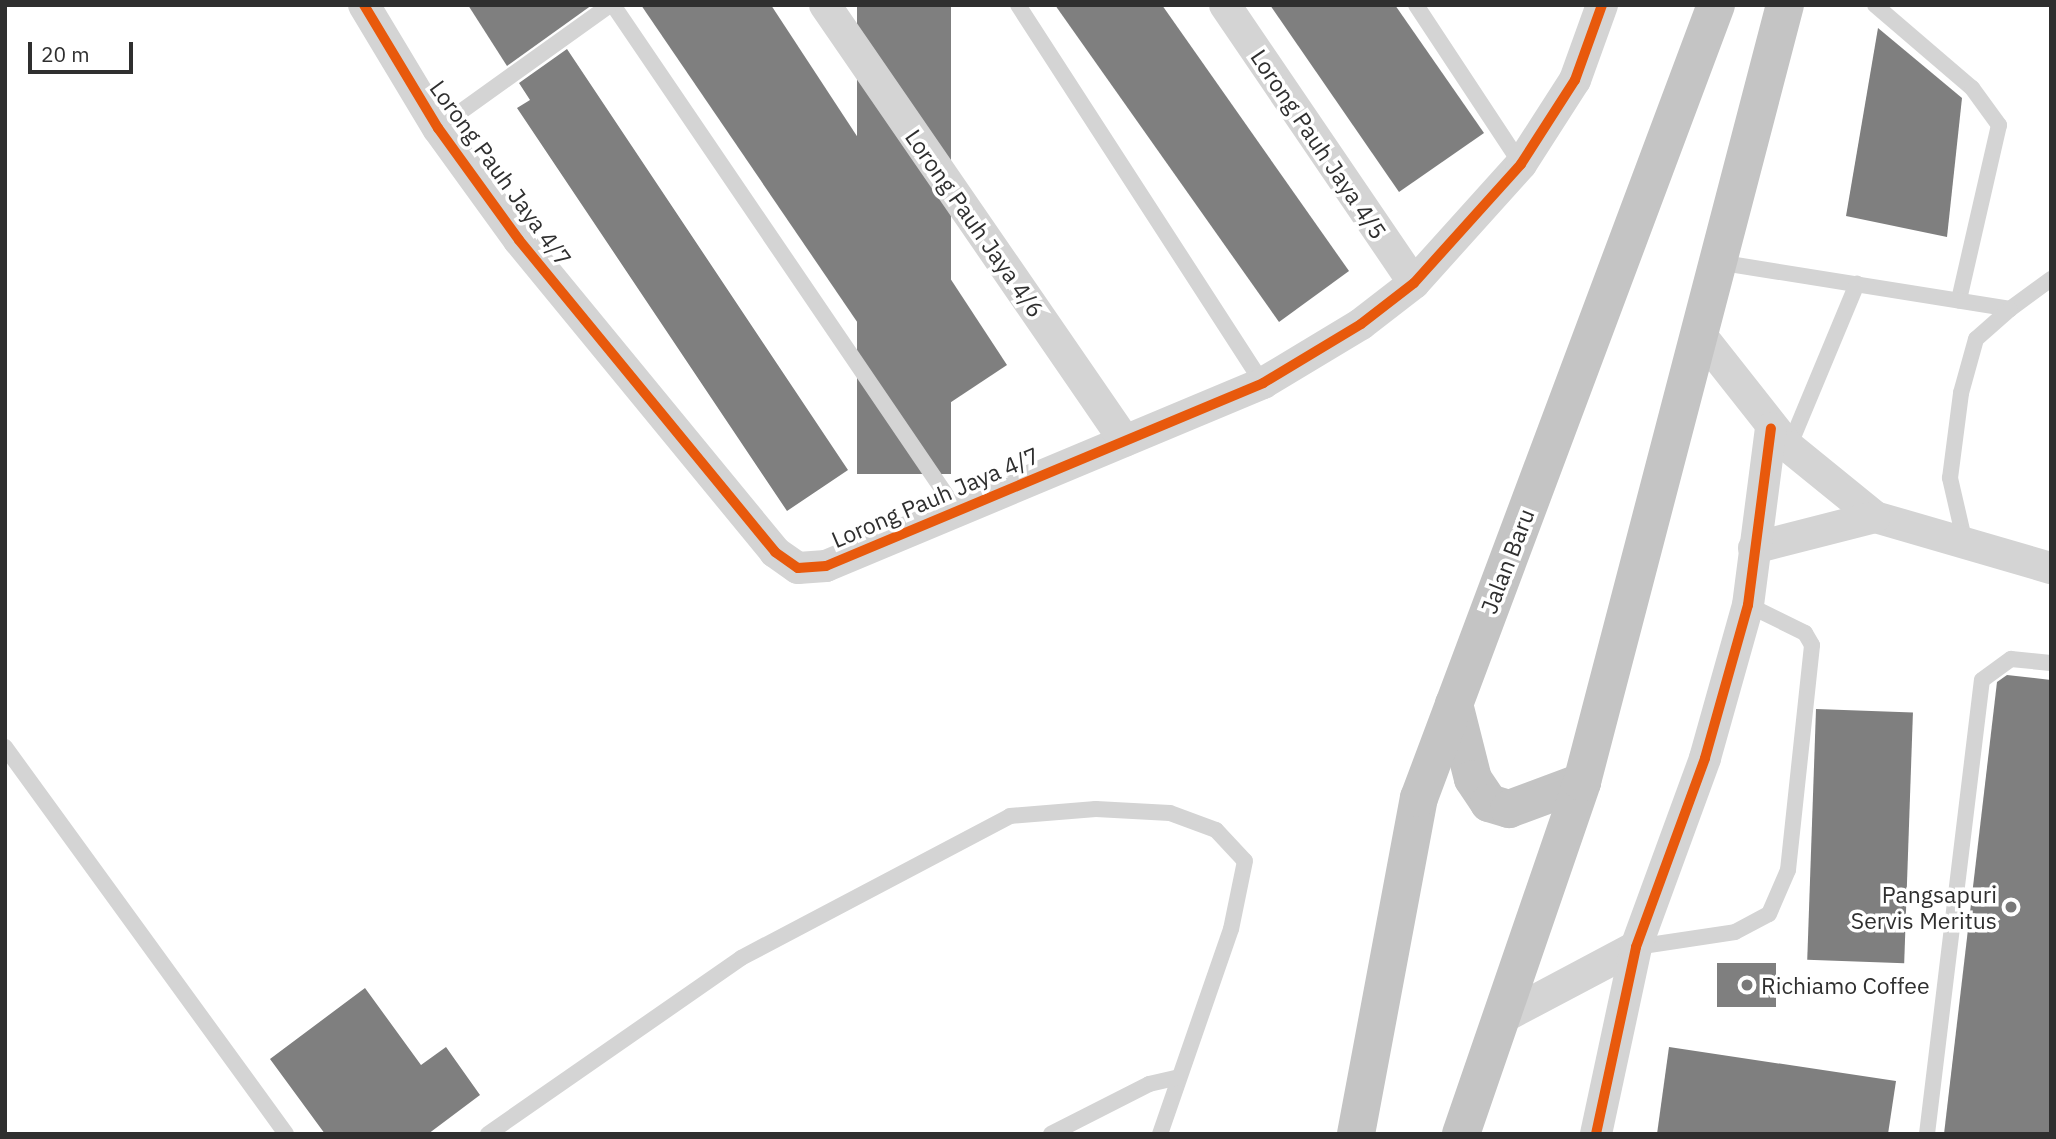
<!DOCTYPE html>
<html>
<head>
<meta charset="utf-8">
<style>
	body { margin:0 }
	#map { position:relative; width:2056px; height:1139px; overflow:hidden; background:#fff; font-family:"IBM Plex Sans",sans-serif }
	div>[style] { position:absolute }
	.building>* { inset:0; background:#7f7f7f; transform-origin:0 0 }
	.service>* { height:16px; margin:-8px; padding:0 8px; transform-origin:8px; border-radius:8px; background:#d4d4d4 }
	.minor>* { height:32px; margin:-16px; padding:0 16px; transform-origin:16px; border-radius:16px; background:#d4d4d4 }
	.trunk>* { height:38px; margin:-19px; padding:0 19px; transform-origin:19px; border-radius:19px; background:#c4c4c4 }
	.cycleway>* { height:10px; margin:-5px; padding:0 5px; transform-origin:5px; border-radius:5px; background:#e8590c }
	.dots>* { width:19px; height:19px; translate:-50% -50%; box-sizing:border-box; border:4px solid #fff; border-radius:50% }
	span { translate:-50% -50%; white-space:nowrap; text-align:center; line-height:1.15; -webkit-text-stroke:7px #fff; paint-order:stroke }
	.street-label { font-size:23px; color:#2f2f2f }
	.poi-label { font-size:23px; color:#2f2f2f }
	.right { translate:-100% -50%; text-align:right }
	.left { translate:0 -50%; text-align:left }
	.frame { position:absolute; inset:0; border:7px solid #2f2f2f; pointer-events:none }
	.scale { position:absolute; left:28px; top:42px; width:105px; height:32px; box-sizing:border-box; border:4px solid #2f2f2f; border-top:0; padding-left:9px; font-size:21px; line-height:24px; white-space:nowrap; color:#2f2f2f; -webkit-text-stroke:5px #fff; paint-order:stroke }
</style>
</head>
<body>
<div id="map">
	<div class="building">
		<i style="clip-path:polygon(468px 5px,592px 5px,507px 66px)"></i>
		<i style="clip-path:polygon(641px 5px,771px 5px,1007px 365px,924px 420px)"></i>
		<i style="left:857px;top:5px;width:94px;height:469px"></i>
		<i style="clip-path:polygon(1055px 5px,1162px 5px,1349px 271px,1279px 322px)"></i>
		<i style="clip-path:polygon(1270px 5px,1395px 5px,1484px 133px,1399px 192px)"></i>
		<i style="clip-path:polygon(1878px 28px,1962px 98px,1947px 237px,1846px 216px)"></i>
		<i style="clip-path:polygon(567px 49px,848px 470px,787px 511px,517px 108px,530px 100px,519px 83px)"></i>
		<i style="clip-path:polygon(2007px 675px,2051px 680px,2051px 1134px,1944px 1134px,1997px 682px)"></i>
		<i style="left:1816px;top:709px;width:97px;height:251px;rotate:2deg"></i>
		<i style="left:1717px;top:963px;width:59px;height:44px"></i>
		<i style="clip-path:polygon(365px 988px,421px 1065px,446px 1047px,480px 1095px,428px 1134px,325px 1134px,270px 1059px)"></i>
		<i style="clip-path:polygon(1669px 1047px,1896px 1081px,1888px 1134px,1657px 1134px)"></i>
	</div>
	<div class="service">
		<i style="left:613px;top:5px;width:612px;rotate:55.79deg"></i>
		<i style="left:1018px;top:5px;width:450px;rotate:57.1deg"></i>
		<i style="left:1416px;top:5px;width:191px;rotate:56.6deg"></i>
		<i style="left:1875px;top:5px;width:128px;rotate:40.6deg"></i>
		<i style="left:1972px;top:88px;width:46px;rotate:53.9deg"></i>
		<i style="left:1999px;top:125px;width:180px;rotate:102.9deg"></i>
		<i style="left:438px;top:128px;width:211px;rotate:-35.6deg"></i>
		<i style="left:1717px;top:262px;width:297px;rotate:9.1deg"></i>
		<i style="left:2010px;top:309px;width:51px;rotate:-36.2deg"></i>
		<i style="left:1789px;top:447px;width:177px;rotate:-67.4deg"></i>
		<i style="left:1965px;top:543px;width:67px;rotate:-103deg"></i>
		<i style="left:1950px;top:478px;width:86px;rotate:-82.6deg"></i>
		<i style="left:1961px;top:393px;width:56px;rotate:-74.5deg"></i>
		<i style="left:1976px;top:339px;width:45px;rotate:-41.4deg"></i>
		<i style="left:5px;top:747px;width:478px;rotate:54deg"></i>
		<i style="left:1636px;top:947px;width:100px;rotate:-8.6deg"></i>
		<i style="left:1735px;top:932px;width:38px;rotate:-28deg"></i>
		<i style="left:1769px;top:914px;width:48px;rotate:-66.6deg"></i>
		<i style="left:1788px;top:870px;width:226px;rotate:-83.9deg"></i>
		<i style="left:1812px;top:645px;width:14px;rotate:-120deg"></i>
		<i style="left:1805px;top:633px;width:64px;rotate:-153.8deg"></i>
		<i style="left:488px;top:1134px;width:308px;rotate:-34.8deg"></i>
		<i style="left:741px;top:958px;width:304px;rotate:-27.8deg"></i>
		<i style="left:1010px;top:816px;width:86px;rotate:-4.7deg"></i>
		<i style="left:1096px;top:809px;width:74px;rotate:3.1deg"></i>
		<i style="left:1170px;top:813px;width:49px;rotate:20.3deg"></i>
		<i style="left:1216px;top:830px;width:42px;rotate:46.9deg"></i>
		<i style="left:1245px;top:861px;width:69px;rotate:101.6deg"></i>
		<i style="left:1231px;top:929px;width:217px;rotate:109.1deg"></i>
		<i style="left:1051px;top:1134px;width:110px;rotate:-27deg"></i>
		<i style="left:1149px;top:1084px;width:28px;rotate:-13deg"></i>
		<i style="left:1927px;top:1134px;width:457px;rotate:-83.1deg"></i>
		<i style="left:1982px;top:680px;width:36px;rotate:-36deg"></i>
		<i style="left:2011px;top:659px;width:40px;rotate:5.7deg"></i>
	</div>
	<div class="minor">
		<i style="left:364px;top:5px;width:144px;rotate:59deg"></i>
		<i style="left:438px;top:128px;width:138px;rotate:54.1deg"></i>
		<i style="left:519px;top:240px;width:404px;rotate:50.6deg"></i>
		<i style="left:775px;top:552px;width:28px;rotate:35deg"></i>
		<i style="left:798px;top:568px;width:28px;rotate:-4deg"></i>
		<i style="left:826px;top:566px;width:474px;rotate:-22.7deg"></i>
		<i style="left:1263px;top:383px;width:114px;rotate:-31deg"></i>
		<i style="left:1361px;top:324px;width:67px;rotate:-37.7deg"></i>
		<i style="left:1414px;top:283px;width:160px;rotate:-48deg"></i>
		<i style="left:1521px;top:164px;width:100px;rotate:-57.3deg"></i>
		<i style="left:1575px;top:80px;width:80px;rotate:-70.2deg"></i>
		<i style="left:825px;top:5px;width:529px;rotate:55.47deg"></i>
		<i style="left:1225px;top:5px;width:336px;rotate:55.8deg"></i>
		<i style="left:1699px;top:333px;width:145px;rotate:51.7deg"></i>
		<i style="left:1789px;top:447px;width:111px;rotate:39.1deg"></i>
		<i style="left:1875px;top:517px;width:183px;rotate:16.2deg"></i>
		<i style="left:1754px;top:548px;width:125px;rotate:-14.4deg"></i>
		<i style="left:1498px;top:1020px;width:156px;rotate:-27.9deg"></i>
		<i style="left:1596px;top:1134px;width:191px;rotate:-77.9deg"></i>
		<i style="left:1636px;top:947px;width:201px;rotate:-69.9deg"></i>
		<i style="left:1705px;top:758px;width:159px;rotate:-74.3deg"></i>
		<i style="left:1748px;top:605px;width:178px;rotate:-82.6deg"></i>
	</div>
	<div class="trunk">
		<i style="left:1454px;top:704px;width:77px;rotate:75.8deg"></i>
		<i style="left:1473px;top:779px;width:29px;rotate:56deg"></i>
		<i style="left:1489px;top:803px;width:21px;rotate:17deg"></i>
		<i style="left:1509px;top:809px;width:78px;rotate:-20.3deg"></i>
		<i style="left:1356px;top:1134px;width:342px;rotate:-79.4deg"></i>
		<i style="left:1419px;top:798px;width:847px;rotate:-69.47deg"></i>
		<i style="left:1461px;top:1134px;width:372px;rotate:-71deg"></i>
		<i style="left:1582px;top:782px;width:803px;rotate:-75.36deg"></i>
	</div>
	<div class="cycleway">
		<i style="left:364px;top:5px;width:144px;rotate:59deg"></i>
		<i style="left:438px;top:128px;width:138px;rotate:54.1deg"></i>
		<i style="left:519px;top:240px;width:404px;rotate:50.6deg"></i>
		<i style="left:775px;top:552px;width:28px;rotate:35deg"></i>
		<i style="left:798px;top:568px;width:28px;rotate:-4deg"></i>
		<i style="left:826px;top:566px;width:474px;rotate:-22.7deg"></i>
		<i style="left:1263px;top:383px;width:114px;rotate:-31deg"></i>
		<i style="left:1361px;top:324px;width:67px;rotate:-37.7deg"></i>
		<i style="left:1414px;top:283px;width:160px;rotate:-48deg"></i>
		<i style="left:1521px;top:164px;width:100px;rotate:-57.3deg"></i>
		<i style="left:1575px;top:80px;width:80px;rotate:-70.2deg"></i>
		<i style="left:1596px;top:1134px;width:191px;rotate:-77.9deg"></i>
		<i style="left:1636px;top:947px;width:201px;rotate:-69.9deg"></i>
		<i style="left:1705px;top:758px;width:159px;rotate:-74.3deg"></i>
		<i style="left:1748px;top:605px;width:178px;rotate:-82.6deg"></i>
	</div>
	<div class="dots">
		<i style="left:2011px;top:907px;background:#787878"></i>
		<i style="left:1747px;top:985px;background:#787878"></i>
	</div>
	<div class="street-label">
		<span style="left:1319px;top:144px;rotate:56deg">Lorong Pauh Jaya 4/5</span>
		<span style="left:501px;top:173px;rotate:54deg">Lorong Pauh Jaya 4/7</span>
		<span style="left:975px;top:223px;rotate:55deg">Lorong Pauh Jaya 4/6</span>
		<span style="left:935px;top:497px;rotate:-23deg">Lorong Pauh Jaya 4/7</span>
		<span style="left:1507px;top:561px;rotate:-69deg">Jalan Baru</span>
	</div>
	<div class="poi-label">
		<span class="right" style="left:1997px;top:907px">Pangsapuri<br>Servis Meritus</span>
		<span class="left" style="left:1761px;top:985px">Richiamo Coffee</span>
	</div>
	<div class="frame"></div>
	<div class="scale">20 m</div>
</div>
</body>
</html>
